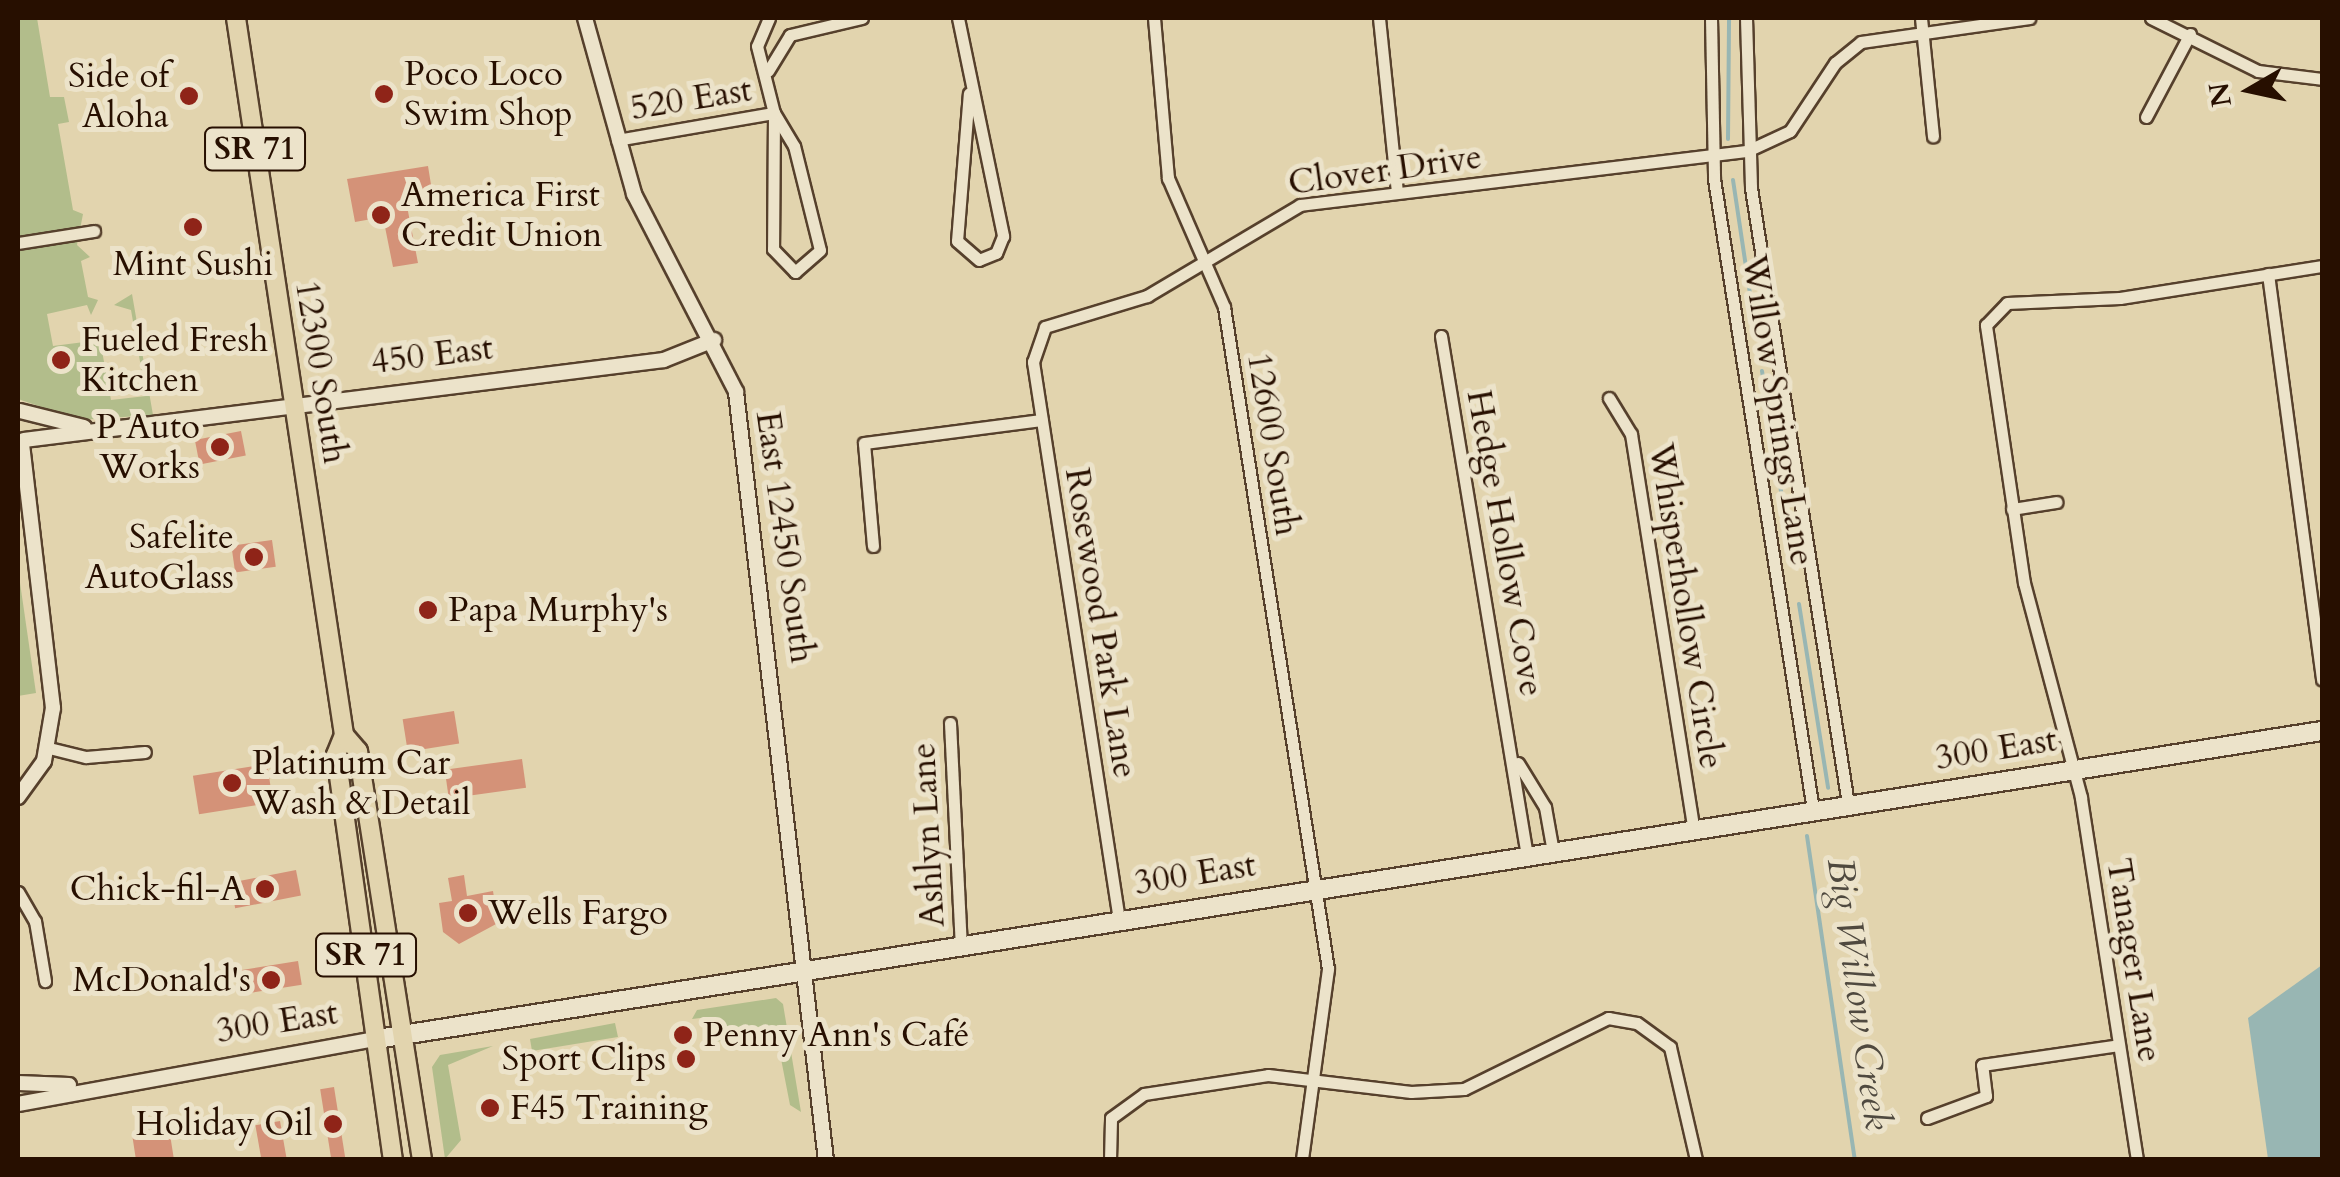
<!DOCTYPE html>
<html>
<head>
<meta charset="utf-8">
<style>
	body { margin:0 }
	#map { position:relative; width:2340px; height:1177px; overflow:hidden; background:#e2d4ae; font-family:Cardo,serif }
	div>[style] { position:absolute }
	.green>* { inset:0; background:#b2bd8b }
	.water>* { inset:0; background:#98b6b3 }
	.stream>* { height:4px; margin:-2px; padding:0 2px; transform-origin:2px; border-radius:2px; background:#98b6b3 }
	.building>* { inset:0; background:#d49278; transform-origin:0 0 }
	.roads { filter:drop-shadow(2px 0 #56402c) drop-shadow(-2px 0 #56402c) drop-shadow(0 2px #56402c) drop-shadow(0 -2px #56402c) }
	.minor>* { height:11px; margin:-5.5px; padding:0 5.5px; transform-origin:5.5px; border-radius:5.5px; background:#ece3ca }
	.tertiary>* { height:14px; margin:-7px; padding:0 7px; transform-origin:7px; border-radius:7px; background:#ece3ca }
	.secondary>* { height:18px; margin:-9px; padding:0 9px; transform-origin:9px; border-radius:9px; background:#ece3ca }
	.primary>* { height:18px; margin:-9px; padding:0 9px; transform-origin:9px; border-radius:9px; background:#e2d4ae }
	.dots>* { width:28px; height:28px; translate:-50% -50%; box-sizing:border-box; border:5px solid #ece3ca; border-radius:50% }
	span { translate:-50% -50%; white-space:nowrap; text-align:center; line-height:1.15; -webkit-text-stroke:10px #ece3ca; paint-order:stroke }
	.shield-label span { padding:2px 8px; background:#ece3ca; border:2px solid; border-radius:8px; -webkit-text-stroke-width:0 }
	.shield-label { font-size:32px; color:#270f00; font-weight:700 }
	.poi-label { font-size:35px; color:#270f00 }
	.left { translate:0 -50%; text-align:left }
	.right { translate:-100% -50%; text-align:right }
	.street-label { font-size:35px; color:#270f00 }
	.water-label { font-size:38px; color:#4f493f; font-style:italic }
	.frame { position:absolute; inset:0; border:20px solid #270f00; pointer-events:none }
	.north { position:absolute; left:2200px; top:40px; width:100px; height:100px; -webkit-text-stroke:8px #ece3ca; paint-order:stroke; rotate:261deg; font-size:28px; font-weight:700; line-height:40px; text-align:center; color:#270f00 }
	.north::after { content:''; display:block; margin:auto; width:35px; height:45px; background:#270f00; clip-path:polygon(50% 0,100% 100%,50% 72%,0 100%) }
</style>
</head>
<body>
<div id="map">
	<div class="green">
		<i style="clip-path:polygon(18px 18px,37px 18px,50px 97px,64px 97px,69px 122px,58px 124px,73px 210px,83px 214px,77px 245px,90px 257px,81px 261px,88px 297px,98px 300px,91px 315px,87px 305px,47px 314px,53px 346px,100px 340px,111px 400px,146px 396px,131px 310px,114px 305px,132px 294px,153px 415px,80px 420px,18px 399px)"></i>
		<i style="clip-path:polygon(18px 569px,36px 693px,18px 696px)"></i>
		<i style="clip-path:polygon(776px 998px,783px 1004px,801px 1112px,790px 1105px,776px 1033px,714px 1042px,709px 1017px,692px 1019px,697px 1010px)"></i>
		<i style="clip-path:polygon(615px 1023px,618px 1037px,532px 1051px,530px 1039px)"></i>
		<i style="clip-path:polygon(493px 1046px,448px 1065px,461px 1140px,445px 1159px,432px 1067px,440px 1055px)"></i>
	</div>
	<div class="water">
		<i style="clip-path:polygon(2322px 965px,2322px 1159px,2268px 1159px,2248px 1018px)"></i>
	</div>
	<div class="stream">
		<i style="left:1728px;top:139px;width:121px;rotate:-89.5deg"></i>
		<i style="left:1733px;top:180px;width:155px;rotate:81.5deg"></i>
		<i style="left:1762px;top:371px;width:197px;rotate:81deg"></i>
		<i style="left:1799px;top:604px;width:186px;rotate:81deg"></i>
		<i style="left:1807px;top:836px;width:328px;rotate:81.6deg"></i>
	</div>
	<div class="building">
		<i style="clip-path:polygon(428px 166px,433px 197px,406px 201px,418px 263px,393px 267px,383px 217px,355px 222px,347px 179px)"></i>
		<i style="left:241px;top:431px;width:25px;height:47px;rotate:79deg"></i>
		<i style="left:272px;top:540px;width:27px;height:41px;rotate:82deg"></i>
		<i style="left:454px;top:711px;width:33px;height:52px;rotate:81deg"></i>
		<i style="left:522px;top:759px;width:29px;height:78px;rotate:82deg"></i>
		<i style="left:267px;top:764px;width:39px;height:75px;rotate:81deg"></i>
		<i style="left:296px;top:870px;width:26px;height:67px;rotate:79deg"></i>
		<i style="clip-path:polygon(464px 875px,467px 896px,493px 891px,498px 923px,459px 944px,443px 932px,439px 903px,452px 901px,448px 878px)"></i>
		<i style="left:298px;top:961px;width:24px;height:60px;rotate:81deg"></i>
		<i style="left:334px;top:1087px;width:72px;height:14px;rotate:81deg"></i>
		<i style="left:280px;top:1121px;width:40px;height:25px;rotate:80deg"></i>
		<i style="clip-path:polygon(169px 1128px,174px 1160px,136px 1160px,132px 1134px)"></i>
	</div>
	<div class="roads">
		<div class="minor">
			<i style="left:769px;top:18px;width:30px;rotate:113deg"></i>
			<i style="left:757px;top:46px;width:69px;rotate:75.8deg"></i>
			<i style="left:774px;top:113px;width:136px;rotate:90.4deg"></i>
			<i style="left:773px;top:249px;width:32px;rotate:46deg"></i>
			<i style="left:795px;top:272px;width:33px;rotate:-41deg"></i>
			<i style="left:820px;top:250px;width:107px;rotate:-104deg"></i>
			<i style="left:794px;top:146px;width:39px;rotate:-121deg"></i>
			<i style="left:958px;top:18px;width:223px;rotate:78.3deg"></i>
			<i style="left:1003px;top:236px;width:18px;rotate:112deg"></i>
			<i style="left:996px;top:253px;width:18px;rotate:158deg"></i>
			<i style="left:979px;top:260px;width:29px;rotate:-139deg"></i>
			<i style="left:957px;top:241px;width:148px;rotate:-85.4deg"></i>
			<i style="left:1154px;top:18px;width:161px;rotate:85deg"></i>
			<i style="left:1168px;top:178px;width:141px;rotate:66.5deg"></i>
			<i style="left:1224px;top:307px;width:670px;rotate:81.07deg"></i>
			<i style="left:1328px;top:969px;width:193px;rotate:97.8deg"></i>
			<i style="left:1379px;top:18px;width:175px;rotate:84.1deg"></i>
			<i style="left:1711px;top:18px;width:161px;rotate:88.9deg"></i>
			<i style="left:1714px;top:179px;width:639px;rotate:81.08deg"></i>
			<i style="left:1746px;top:18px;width:170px;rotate:88.3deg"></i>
			<i style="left:1751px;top:188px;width:624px;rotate:81.05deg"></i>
			<i style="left:1921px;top:18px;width:119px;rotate:84.2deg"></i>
			<i style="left:2151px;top:18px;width:119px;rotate:26.4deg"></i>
			<i style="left:2258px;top:71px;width:64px;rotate:7.1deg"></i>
			<i style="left:768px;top:71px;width:42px;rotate:-58.6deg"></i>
			<i style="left:790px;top:35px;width:74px;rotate:-13.3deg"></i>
			<i style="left:2146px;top:117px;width:94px;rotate:-62.1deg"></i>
			<i style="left:617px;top:140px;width:159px;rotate:-9.8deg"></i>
			<i style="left:18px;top:243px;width:77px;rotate:-9deg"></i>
			<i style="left:2268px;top:274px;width:409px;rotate:82.4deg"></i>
			<i style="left:1441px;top:336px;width:527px;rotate:80.61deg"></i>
			<i style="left:1609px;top:398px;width:42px;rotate:58.6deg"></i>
			<i style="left:1631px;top:434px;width:401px;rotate:81deg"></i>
			<i style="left:2012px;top:509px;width:45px;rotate:-9deg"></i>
			<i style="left:873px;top:546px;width:103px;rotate:-95deg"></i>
			<i style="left:864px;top:443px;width:179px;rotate:-7.4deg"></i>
			<i style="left:950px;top:723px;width:221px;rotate:87.2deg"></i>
			<i style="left:49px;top:748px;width:38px;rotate:14deg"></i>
			<i style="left:86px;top:757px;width:59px;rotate:-4.8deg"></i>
			<i style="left:1518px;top:763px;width:52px;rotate:58.5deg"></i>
			<i style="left:1545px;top:807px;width:46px;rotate:79.9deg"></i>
			<i style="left:18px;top:892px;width:34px;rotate:60deg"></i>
			<i style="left:35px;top:921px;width:61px;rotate:80.5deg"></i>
			<i style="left:1119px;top:920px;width:565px;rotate:-98.76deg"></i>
			<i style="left:1033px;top:362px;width:37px;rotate:-71deg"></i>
			<i style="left:1045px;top:327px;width:107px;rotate:-16.9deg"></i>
			<i style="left:1147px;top:296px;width:178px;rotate:-30.7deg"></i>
			<i style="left:1300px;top:205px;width:450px;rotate:-6.9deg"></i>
			<i style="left:1747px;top:151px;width:47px;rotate:-24.9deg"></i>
			<i style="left:1790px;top:131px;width:82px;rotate:-56.5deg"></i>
			<i style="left:1835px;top:63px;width:33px;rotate:-39deg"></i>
			<i style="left:1861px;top:42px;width:170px;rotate:-8.1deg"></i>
			<i style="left:1927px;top:1118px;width:63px;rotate:-20.4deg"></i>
			<i style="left:1986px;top:1096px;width:31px;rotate:-97deg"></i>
			<i style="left:1982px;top:1065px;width:138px;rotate:-8.3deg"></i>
			<i style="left:1110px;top:1160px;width:42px;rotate:-88.6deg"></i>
			<i style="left:1111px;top:1118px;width:41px;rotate:-36deg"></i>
			<i style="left:1144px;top:1094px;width:125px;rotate:-8.7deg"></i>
			<i style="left:1268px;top:1075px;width:144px;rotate:6.8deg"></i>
			<i style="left:1411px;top:1092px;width:53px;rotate:-3.2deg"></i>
			<i style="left:1464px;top:1089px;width:161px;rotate:-26.2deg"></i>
			<i style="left:1608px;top:1018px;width:29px;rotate:10deg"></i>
			<i style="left:1637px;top:1023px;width:41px;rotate:36deg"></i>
			<i style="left:1670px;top:1047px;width:116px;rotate:77deg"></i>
			<i style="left:2137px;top:1160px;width:367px;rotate:-98.8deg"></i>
			<i style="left:2081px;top:797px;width:221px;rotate:-104.9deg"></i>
			<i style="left:2024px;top:583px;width:261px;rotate:-98.4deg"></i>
			<i style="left:1986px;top:325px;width:30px;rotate:-46deg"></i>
			<i style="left:2007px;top:303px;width:113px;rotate:-2.5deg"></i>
			<i style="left:2120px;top:298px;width:205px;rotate:-9deg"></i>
		</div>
		<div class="tertiary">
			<i style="left:585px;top:18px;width:183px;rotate:74.4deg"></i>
			<i style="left:634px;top:194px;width:223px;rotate:62.7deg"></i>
			<i style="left:736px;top:392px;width:773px;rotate:83.32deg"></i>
			<i style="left:20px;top:411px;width:66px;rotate:14deg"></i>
			<i style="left:24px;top:440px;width:645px;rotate:-7.13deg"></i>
			<i style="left:664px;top:360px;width:54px;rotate:-21.8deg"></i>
			<i style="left:18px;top:797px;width:44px;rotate:-54.2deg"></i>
			<i style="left:44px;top:761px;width:54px;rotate:-80.4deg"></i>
			<i style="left:53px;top:708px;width:265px;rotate:-96.7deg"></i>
			<i style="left:18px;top:1083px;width:51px;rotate:2.2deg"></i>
			<i style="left:18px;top:1104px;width:365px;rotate:-10.3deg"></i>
		</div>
		<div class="secondary">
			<i style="left:377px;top:1039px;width:1969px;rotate:-9deg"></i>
		</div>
		<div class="primary">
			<i style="left:236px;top:18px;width:725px;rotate:81.43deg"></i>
			<i style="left:344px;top:735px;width:22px;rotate:112deg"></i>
			<i style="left:336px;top:755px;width:409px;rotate:82deg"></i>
			<i style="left:344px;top:735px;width:21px;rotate:49deg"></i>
			<i style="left:358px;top:751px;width:414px;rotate:81.1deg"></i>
		</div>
	</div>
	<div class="dots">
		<i style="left:384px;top:94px;background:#8f2418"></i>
		<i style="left:189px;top:96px;background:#8f2418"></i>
		<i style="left:381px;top:215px;background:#8f2418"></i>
		<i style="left:193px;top:227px;background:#8f2418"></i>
		<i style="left:61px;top:360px;background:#8f2418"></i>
		<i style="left:220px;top:447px;background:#8f2418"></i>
		<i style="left:254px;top:557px;background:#8f2418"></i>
		<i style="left:428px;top:610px;background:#8f2418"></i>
		<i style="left:232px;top:783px;background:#8f2418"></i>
		<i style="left:265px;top:889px;background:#8f2418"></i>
		<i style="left:468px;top:913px;background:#8f2418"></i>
		<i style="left:271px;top:980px;background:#8f2418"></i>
		<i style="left:683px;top:1035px;background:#8f2418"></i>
		<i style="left:686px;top:1059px;background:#8f2418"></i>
		<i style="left:490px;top:1108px;background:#8f2418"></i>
		<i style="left:333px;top:1124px;background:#8f2418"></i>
	</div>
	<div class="shield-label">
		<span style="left:255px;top:149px">SR 71</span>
		<span style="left:366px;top:955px">SR 71</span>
	</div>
	<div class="poi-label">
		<span class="left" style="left:404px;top:94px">Poco Loco<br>Swim Shop</span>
		<span class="right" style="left:169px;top:96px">Side of<br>Aloha</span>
		<span class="left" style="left:401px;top:215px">America First<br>Credit Union</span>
		<span style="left:193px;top:264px">Mint Sushi</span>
		<span class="left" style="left:81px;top:360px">Fueled Fresh<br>Kitchen</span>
		<span class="right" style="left:200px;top:447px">P Auto<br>Works</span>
		<span class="right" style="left:234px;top:557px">Safelite<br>AutoGlass</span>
		<span class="left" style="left:448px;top:610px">Papa Murphy's</span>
		<span class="left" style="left:252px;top:783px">Platinum Car<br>Wash &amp; Detail</span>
		<span class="right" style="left:245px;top:889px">Chick-fil-A</span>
		<span class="left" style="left:488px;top:913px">Wells Fargo</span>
		<span class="right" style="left:251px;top:980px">McDonald's</span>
		<span class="left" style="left:703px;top:1035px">Penny Ann's Café</span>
		<span class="right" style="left:666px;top:1059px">Sport Clips</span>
		<span class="left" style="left:510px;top:1108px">F45 Training</span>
		<span class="right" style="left:313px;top:1124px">Holiday Oil</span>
	</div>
	<div class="street-label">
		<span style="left:691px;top:99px;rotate:-9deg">520 East</span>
		<span style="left:1385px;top:170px;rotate:-8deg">Clover Drive</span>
		<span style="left:432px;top:355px;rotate:-7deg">450 East</span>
		<span style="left:321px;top:372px;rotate:81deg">12300 South</span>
		<span style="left:1778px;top:410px;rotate:81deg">Willow Springs Lane</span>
		<span style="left:1273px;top:444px;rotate:81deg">12600 South</span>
		<span style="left:785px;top:537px;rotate:82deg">East 12450 South</span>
		<span style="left:1505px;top:543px;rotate:80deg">Hedge Hollow Cove</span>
		<span style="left:1686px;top:606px;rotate:81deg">Whisperhollow Circle</span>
		<span style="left:1101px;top:623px;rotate:81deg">Rosewood Park Lane</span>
		<span style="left:1996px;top:749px;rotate:-9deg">300 East</span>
		<span style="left:928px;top:835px;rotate:-93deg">Ashlyn Lane</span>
		<span style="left:1195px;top:874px;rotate:-9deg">300 East</span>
		<span style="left:2134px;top:960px;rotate:81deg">Tanager Lane</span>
		<span style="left:277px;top:1022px;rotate:-9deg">300 East</span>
	</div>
	<div class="water-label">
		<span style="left:1858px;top:994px;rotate:82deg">Big Willow Creek</span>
	</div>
	<div class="frame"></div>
	<div class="north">N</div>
</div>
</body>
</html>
